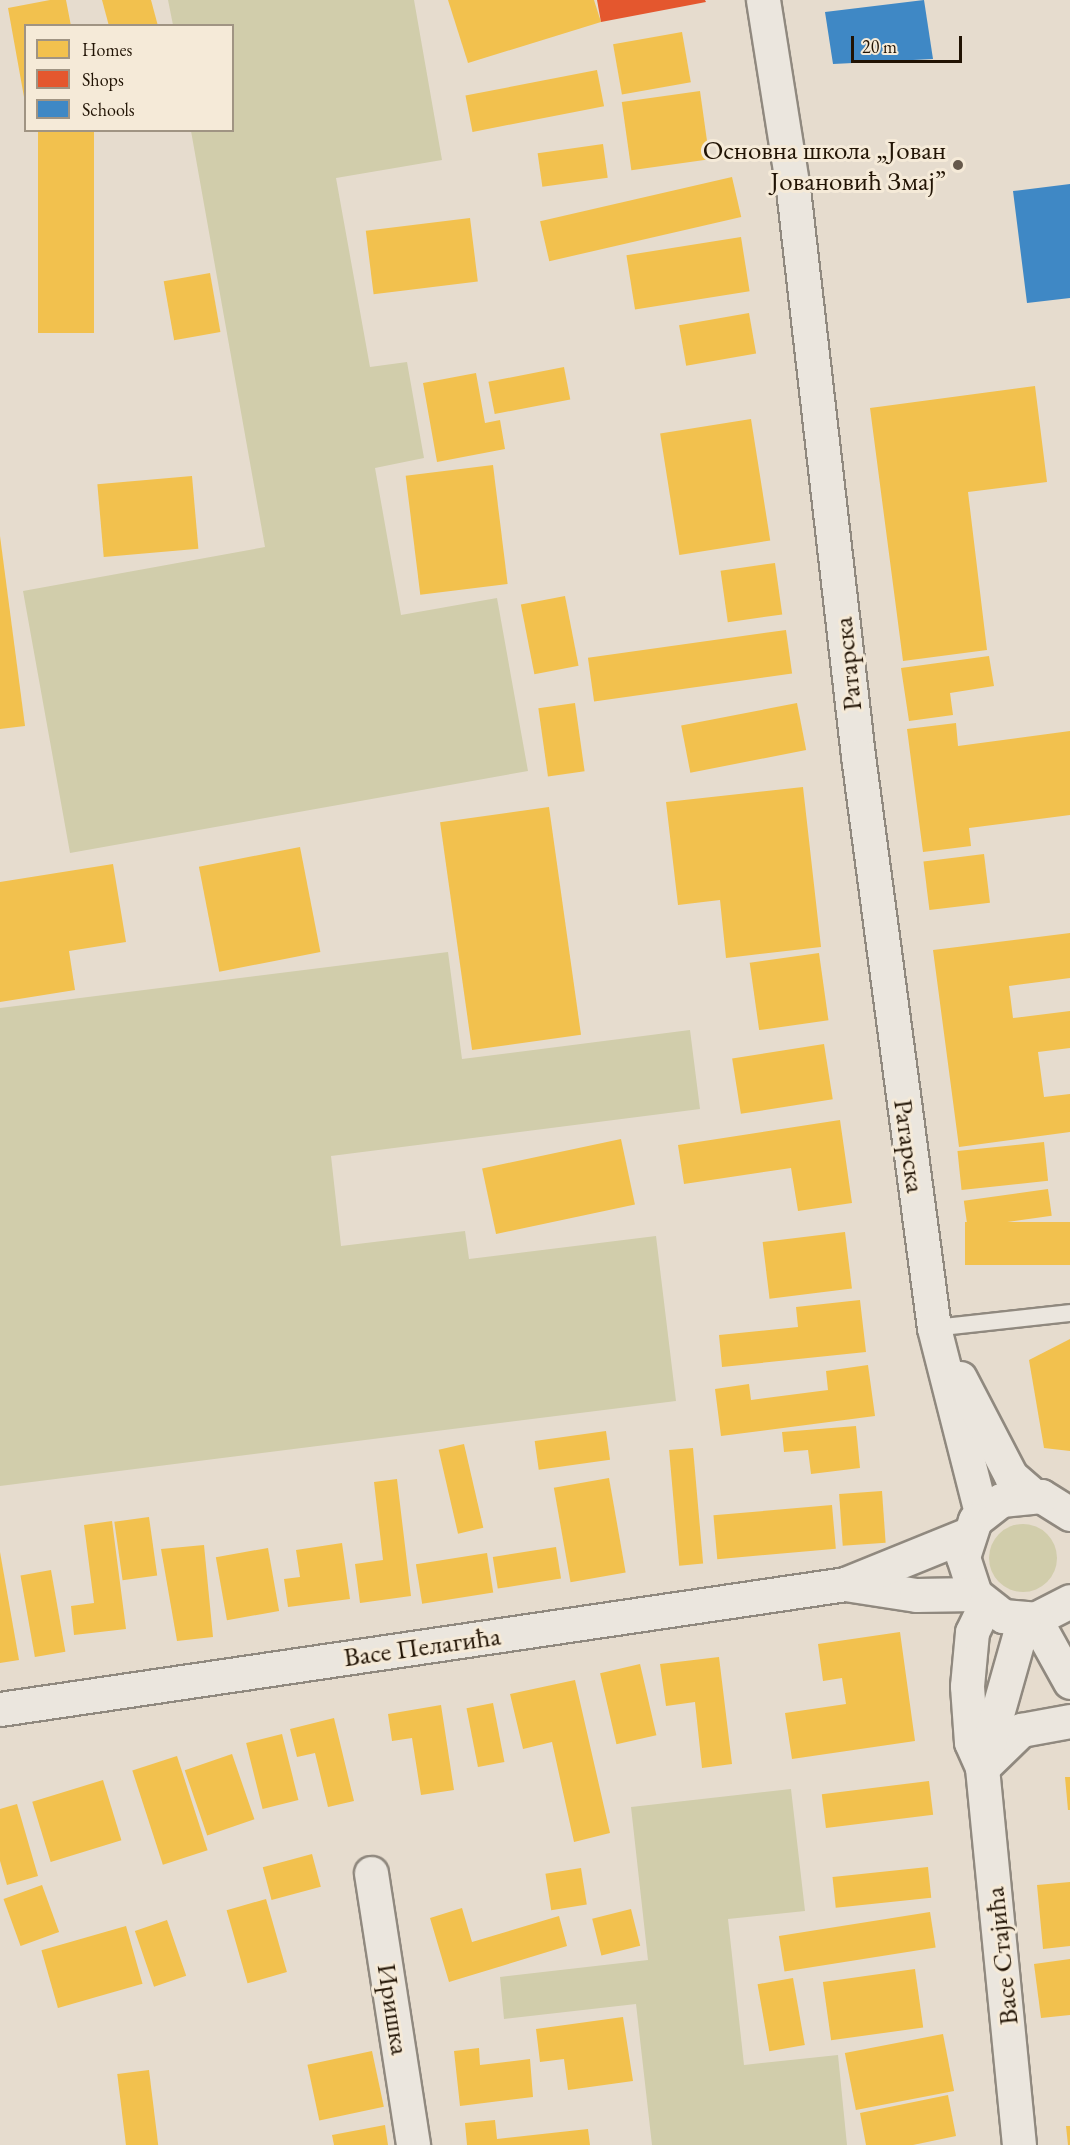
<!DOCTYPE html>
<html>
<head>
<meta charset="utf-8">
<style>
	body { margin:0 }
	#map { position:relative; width:1070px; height:2145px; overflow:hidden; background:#e6dcce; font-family:"EB Garamond",serif }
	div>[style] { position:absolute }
	.green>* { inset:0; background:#d1cdab }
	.round { border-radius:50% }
	.homes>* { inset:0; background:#f2c14e; transform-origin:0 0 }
	.shops>* { inset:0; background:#e4572e }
	.schools>* { inset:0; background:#3f88c5 }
	.roads { filter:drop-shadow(2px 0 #90897f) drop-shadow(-2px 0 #90897f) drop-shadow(0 2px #90897f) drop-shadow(0 -2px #90897f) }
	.service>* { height:16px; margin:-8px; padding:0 8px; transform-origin:8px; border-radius:8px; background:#ebe6de }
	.minor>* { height:33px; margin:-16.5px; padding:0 16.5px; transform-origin:16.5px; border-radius:16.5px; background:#ebe6de }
	.dots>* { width:16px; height:16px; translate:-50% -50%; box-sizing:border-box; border:3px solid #f5ead8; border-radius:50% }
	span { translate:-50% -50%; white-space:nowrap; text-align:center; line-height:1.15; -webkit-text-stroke:6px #f5ead8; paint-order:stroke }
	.poi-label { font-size:27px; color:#211304 }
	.right { translate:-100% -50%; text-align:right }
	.street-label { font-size:27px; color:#211304 }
	.legend { position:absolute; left:24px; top:24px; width:210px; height:108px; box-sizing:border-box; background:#f5ead8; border:2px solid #a09483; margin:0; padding:8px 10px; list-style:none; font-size:18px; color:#211304 }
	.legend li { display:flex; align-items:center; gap:12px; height:30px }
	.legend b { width:30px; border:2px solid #a09483 }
	.scale { position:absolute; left:851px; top:36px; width:111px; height:27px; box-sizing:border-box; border:3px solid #211304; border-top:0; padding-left:8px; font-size:18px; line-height:21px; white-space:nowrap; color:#211304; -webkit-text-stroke:4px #f5ead8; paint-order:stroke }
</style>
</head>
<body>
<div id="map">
	<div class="green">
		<i style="clip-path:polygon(168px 0,414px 0,442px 160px,336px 178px,370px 367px,407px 362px,424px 458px,375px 468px,401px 615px,497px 598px,528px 771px,70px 853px,23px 591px,265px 547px,191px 131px,232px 130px,232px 26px,173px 25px)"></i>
		<i style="clip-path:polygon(448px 952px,462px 1059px,690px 1030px,700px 1109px,331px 1156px,341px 1246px,465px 1231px,469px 1259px,656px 1236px,676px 1401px,0 1486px,0 1008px)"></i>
		<i class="round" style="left:989px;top:1524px;width:68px;height:68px"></i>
		<i style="clip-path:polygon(791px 1789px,805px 1911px,728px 1919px,744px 2065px,838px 2055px,847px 2145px,652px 2145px,636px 2004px,504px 2019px,500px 1977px,648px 1960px,631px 1807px)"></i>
	</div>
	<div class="homes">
		<i style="clip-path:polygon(50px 0,66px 0,71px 26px,26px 26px,24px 97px,8px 8px)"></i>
		<i style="clip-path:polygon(102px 0,151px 0,158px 26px,109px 26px)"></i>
		<i style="clip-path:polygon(448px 0,594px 0,601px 22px,468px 63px)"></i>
		<i style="left:682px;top:32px;width:51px;height:70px;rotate:80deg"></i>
		<i style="left:597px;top:70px;width:37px;height:134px;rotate:79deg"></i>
		<i style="left:700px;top:91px;width:69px;height:79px;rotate:82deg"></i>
		<i style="left:38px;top:130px;width:56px;height:203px"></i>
		<i style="left:603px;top:144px;width:34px;height:66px;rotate:82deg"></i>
		<i style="left:732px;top:177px;width:41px;height:197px;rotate:77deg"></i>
		<i style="left:470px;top:218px;width:64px;height:105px;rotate:83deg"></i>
		<i style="left:741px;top:237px;width:55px;height:116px;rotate:81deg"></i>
		<i style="left:210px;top:273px;width:60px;height:47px;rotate:80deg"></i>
		<i style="left:749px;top:313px;width:41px;height:71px;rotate:80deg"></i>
		<i style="left:564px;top:367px;width:33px;height:77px;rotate:79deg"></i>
		<i style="clip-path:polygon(476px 373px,485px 423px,500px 420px,505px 449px,437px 462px,423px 383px)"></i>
		<i style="clip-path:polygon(1035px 386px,1047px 482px,968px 492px,987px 650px,903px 661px,870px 408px)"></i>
		<i style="left:751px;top:419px;width:123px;height:92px;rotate:81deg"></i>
		<i style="left:493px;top:465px;width:120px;height:88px;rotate:83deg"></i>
		<i style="left:192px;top:476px;width:73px;height:95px;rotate:85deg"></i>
		<i style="clip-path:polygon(0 536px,25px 726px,0 729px)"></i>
		<i style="left:775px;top:563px;width:52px;height:55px;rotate:82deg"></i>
		<i style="left:565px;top:596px;width:71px;height:45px;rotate:79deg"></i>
		<i style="left:786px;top:630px;width:44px;height:200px;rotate:82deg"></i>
		<i style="clip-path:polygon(989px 656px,994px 686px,950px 693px,953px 715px,909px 721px,901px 668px)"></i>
		<i style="left:575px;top:703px;width:69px;height:37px;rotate:82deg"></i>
		<i style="left:797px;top:703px;width:48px;height:118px;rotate:79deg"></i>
		<i style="clip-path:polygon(956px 723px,958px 746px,1070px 731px,1070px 815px,969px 828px,971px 846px,923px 852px,907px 729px)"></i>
		<i style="clip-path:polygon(803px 787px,821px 947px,726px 958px,720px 900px,678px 905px,666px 802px)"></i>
		<i style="left:549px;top:807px;width:230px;height:110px;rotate:82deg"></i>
		<i style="left:300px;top:847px;width:107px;height:103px;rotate:79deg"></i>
		<i style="left:984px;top:854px;width:49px;height:61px;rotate:83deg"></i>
		<i style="clip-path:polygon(113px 864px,126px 942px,69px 951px,75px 990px,0 1002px,0 882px)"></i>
		<i style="clip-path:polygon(1070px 933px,1070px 978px,1009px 986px,1013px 1018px,1070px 1011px,1070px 1048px,1038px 1052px,1044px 1097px,1070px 1094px,1070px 1132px,959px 1147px,933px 950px)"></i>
		<i style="left:819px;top:953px;width:68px;height:70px;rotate:82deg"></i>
		<i style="left:824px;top:1044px;width:56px;height:93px;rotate:81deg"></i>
		<i style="clip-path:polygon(840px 1120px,852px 1203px,798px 1211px,791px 1168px,684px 1184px,678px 1145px)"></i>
		<i style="left:621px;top:1139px;width:67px;height:142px;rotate:78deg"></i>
		<i style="left:1044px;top:1142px;width:39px;height:87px;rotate:84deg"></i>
		<i style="left:1048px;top:1189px;width:27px;height:85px;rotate:82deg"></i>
		<i style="left:1070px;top:1222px;width:43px;height:105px;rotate:90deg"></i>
		<i style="left:845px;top:1232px;width:57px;height:83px;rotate:83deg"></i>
		<i style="clip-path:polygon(860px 1300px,866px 1352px,722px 1367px,719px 1335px,798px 1327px,796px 1307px)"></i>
		<i style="clip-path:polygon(1070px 1339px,1070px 1451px,1044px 1448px,1029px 1360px)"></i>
		<i style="clip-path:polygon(868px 1365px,875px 1416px,721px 1436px,715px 1389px,749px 1384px,751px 1400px,828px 1390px,826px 1371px)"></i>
		<i style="clip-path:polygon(856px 1426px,860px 1468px,811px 1474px,808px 1450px,784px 1452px,782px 1432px)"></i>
		<i style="left:606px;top:1431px;width:29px;height:72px;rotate:82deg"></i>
		<i style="left:464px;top:1444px;width:86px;height:26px;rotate:77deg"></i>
		<i style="left:693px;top:1448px;width:116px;height:24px;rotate:85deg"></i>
		<i style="left:609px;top:1478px;width:96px;height:56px;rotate:80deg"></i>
		<i style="clip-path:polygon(397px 1479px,411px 1596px,360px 1603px,355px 1564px,383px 1560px,374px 1482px)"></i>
		<i style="left:882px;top:1491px;width:52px;height:43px;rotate:86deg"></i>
		<i style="left:832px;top:1505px;width:44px;height:119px;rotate:85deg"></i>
		<i style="left:149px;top:1517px;width:59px;height:35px;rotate:82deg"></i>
		<i style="clip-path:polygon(112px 1521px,126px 1629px,74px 1635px,71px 1606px,94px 1603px,84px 1525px)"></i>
		<i style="clip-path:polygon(342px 1543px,350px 1599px,288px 1607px,284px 1579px,300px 1577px,296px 1550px)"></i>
		<i style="clip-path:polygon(204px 1545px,213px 1637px,177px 1641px,161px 1549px)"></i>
		<i style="left:556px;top:1547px;width:32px;height:64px;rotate:81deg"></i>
		<i style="left:268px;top:1548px;width:64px;height:53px;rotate:80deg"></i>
		<i style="clip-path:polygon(0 1552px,19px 1660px,0 1663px)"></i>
		<i style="left:487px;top:1553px;width:40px;height:72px;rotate:81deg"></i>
		<i style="left:51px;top:1570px;width:83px;height:31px;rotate:80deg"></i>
		<i style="clip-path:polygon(900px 1632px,915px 1741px,792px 1759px,785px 1713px,846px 1704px,842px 1678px,823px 1681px,818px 1644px)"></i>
		<i style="clip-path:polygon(719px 1657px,732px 1764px,702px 1768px,695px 1702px,666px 1706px,660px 1664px)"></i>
		<i style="left:640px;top:1664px;width:73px;height:41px;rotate:77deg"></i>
		<i style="clip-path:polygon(575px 1680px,610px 1833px,574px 1842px,552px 1742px,523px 1749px,510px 1694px)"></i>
		<i style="left:493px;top:1703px;width:60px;height:27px;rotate:79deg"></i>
		<i style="clip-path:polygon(441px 1705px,454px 1790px,421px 1795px,412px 1738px,392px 1741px,388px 1714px)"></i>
		<i style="clip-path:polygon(334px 1718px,354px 1801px,328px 1807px,315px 1753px,297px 1757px,290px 1729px)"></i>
		<i style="left:282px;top:1734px;width:68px;height:37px;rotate:76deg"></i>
		<i style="left:232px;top:1754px;width:69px;height:50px;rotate:71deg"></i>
		<i style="left:177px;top:1756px;width:99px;height:47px;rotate:72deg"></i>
		<i style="clip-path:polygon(1065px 1777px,1070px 1777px,1070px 1810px,1068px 1810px)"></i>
		<i style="left:103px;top:1780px;width:63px;height:74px;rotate:73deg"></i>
		<i style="left:929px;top:1781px;width:34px;height:108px;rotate:83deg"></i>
		<i style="clip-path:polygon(17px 1804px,38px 1876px,7px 1885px,0 1861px,0 1809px)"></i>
		<i style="left:312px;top:1854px;width:34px;height:51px;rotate:75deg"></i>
		<i style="left:928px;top:1867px;width:31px;height:96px;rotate:84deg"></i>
		<i style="left:581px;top:1868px;width:37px;height:36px;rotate:81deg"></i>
		<i style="clip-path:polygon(1070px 1882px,1070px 1946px,1043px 1949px,1037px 1885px)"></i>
		<i style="left:42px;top:1885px;width:50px;height:41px;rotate:70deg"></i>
		<i style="left:266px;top:1899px;width:76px;height:41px;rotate:74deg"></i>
		<i style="clip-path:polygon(462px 1908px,472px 1942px,559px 1916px,567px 1946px,449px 1982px,430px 1918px)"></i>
		<i style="left:631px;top:1909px;width:38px;height:40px;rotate:76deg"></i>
		<i style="left:930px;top:1912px;width:36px;height:153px;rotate:81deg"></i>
		<i style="left:167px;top:1920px;width:59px;height:34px;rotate:71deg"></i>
		<i style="left:126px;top:1926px;width:60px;height:88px;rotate:74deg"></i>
		<i style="clip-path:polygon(1070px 1959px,1070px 2015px,1041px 2018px,1034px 1964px)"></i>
		<i style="left:915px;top:1969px;width:59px;height:93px;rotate:82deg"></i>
		<i style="left:793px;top:1978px;width:68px;height:36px;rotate:80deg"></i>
		<i style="clip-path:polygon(623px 2017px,633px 2081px,568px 2090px,564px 2059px,540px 2062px,536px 2029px)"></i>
		<i style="left:943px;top:2034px;width:58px;height:100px;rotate:79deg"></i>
		<i style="clip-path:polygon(479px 2048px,480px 2065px,530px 2059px,533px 2097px,460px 2106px,454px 2051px)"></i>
		<i style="left:372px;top:2051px;width:57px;height:66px;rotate:78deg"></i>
		<i style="left:149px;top:2070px;width:76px;height:32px;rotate:83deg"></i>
		<i style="clip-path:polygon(948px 2095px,956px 2136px,913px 2145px,866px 2145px,860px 2113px)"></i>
		<i style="clip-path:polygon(495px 2120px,497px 2139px,588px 2129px,590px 2145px,467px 2145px,465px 2123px)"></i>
		<i style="clip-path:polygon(385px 2125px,388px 2145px,334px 2145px,332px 2135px)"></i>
		<i style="clip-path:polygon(1066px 2126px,1070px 2126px,1070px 2145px,1068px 2145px)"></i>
	</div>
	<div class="shops">
		<i style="clip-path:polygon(597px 0,705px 0,706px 2px,601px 22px)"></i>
	</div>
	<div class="schools">
		<i style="clip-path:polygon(924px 0,933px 59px,833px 64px,825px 12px)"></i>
		<i style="clip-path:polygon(1070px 184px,1070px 298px,1027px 303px,1013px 191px)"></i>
	</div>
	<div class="roads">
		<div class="service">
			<i style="left:934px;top:1328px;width:137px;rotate:-6.3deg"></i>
		</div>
		<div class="minor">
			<i style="left:763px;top:0;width:191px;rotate:81deg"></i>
			<i style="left:793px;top:189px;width:571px;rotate:83.46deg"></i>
			<i style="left:858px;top:756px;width:577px;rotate:82.43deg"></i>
			<i style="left:934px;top:1328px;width:191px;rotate:75.7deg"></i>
			<i style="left:960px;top:1378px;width:110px;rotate:62.5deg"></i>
			<i style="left:1011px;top:1476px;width:29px;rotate:41deg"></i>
			<i style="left:1070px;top:1514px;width:34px;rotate:-148deg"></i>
			<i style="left:1041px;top:1496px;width:40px;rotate:174.3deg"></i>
			<i style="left:1001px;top:1500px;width:33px;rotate:142deg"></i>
			<i style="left:975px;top:1520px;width:39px;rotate:108deg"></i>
			<i style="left:963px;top:1557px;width:39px;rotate:72deg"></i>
			<i style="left:975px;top:1594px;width:36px;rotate:38deg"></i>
			<i style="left:1003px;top:1616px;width:32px;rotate:5deg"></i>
			<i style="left:1035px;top:1619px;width:39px;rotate:-27deg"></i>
			<i style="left:845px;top:1584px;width:72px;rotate:8.8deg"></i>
			<i style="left:916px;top:1595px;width:59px;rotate:-1deg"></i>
			<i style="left:1035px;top:1619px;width:72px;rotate:60.9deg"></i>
			<i style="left:0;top:1709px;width:854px;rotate:-8.41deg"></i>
			<i style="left:845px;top:1584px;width:133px;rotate:-22.1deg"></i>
			<i style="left:984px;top:1766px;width:52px;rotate:-44.2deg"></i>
			<i style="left:1021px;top:1730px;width:50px;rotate:-10.4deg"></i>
			<i style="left:982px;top:1767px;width:27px;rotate:-114deg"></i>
			<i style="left:971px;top:1742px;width:56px;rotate:-94.1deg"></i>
			<i style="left:967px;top:1686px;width:54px;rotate:-84.7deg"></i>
			<i style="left:972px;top:1632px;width:30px;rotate:-64deg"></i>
			<i style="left:371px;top:1873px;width:275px;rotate:81.2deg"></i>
			<i style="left:1019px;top:2145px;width:380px;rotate:-95.6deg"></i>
			<i style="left:982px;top:1767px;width:154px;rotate:-74.2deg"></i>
		</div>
	</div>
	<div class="dots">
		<i style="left:958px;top:165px;background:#66594b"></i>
	</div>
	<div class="poi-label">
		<span class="right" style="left:946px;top:165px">Основна школа „Јован<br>Јовановић Змај”</span>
	</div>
	<div class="street-label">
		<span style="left:847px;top:664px;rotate:-96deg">Ратарска</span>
		<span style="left:910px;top:1146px;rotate:82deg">Ратарска</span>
		<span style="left:422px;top:1646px;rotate:-8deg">Васе Пелагића</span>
		<span style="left:1001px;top:1956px;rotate:-96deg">Васе Стајића</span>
		<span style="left:394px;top:2009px;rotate:81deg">Иришка</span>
	</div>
	<ul class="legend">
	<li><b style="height:16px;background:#f2c14e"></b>Homes</li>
	<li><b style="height:16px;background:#e4572e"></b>Shops</li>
	<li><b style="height:16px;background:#3f88c5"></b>Schools</li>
	</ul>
	<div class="scale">20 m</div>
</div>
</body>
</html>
